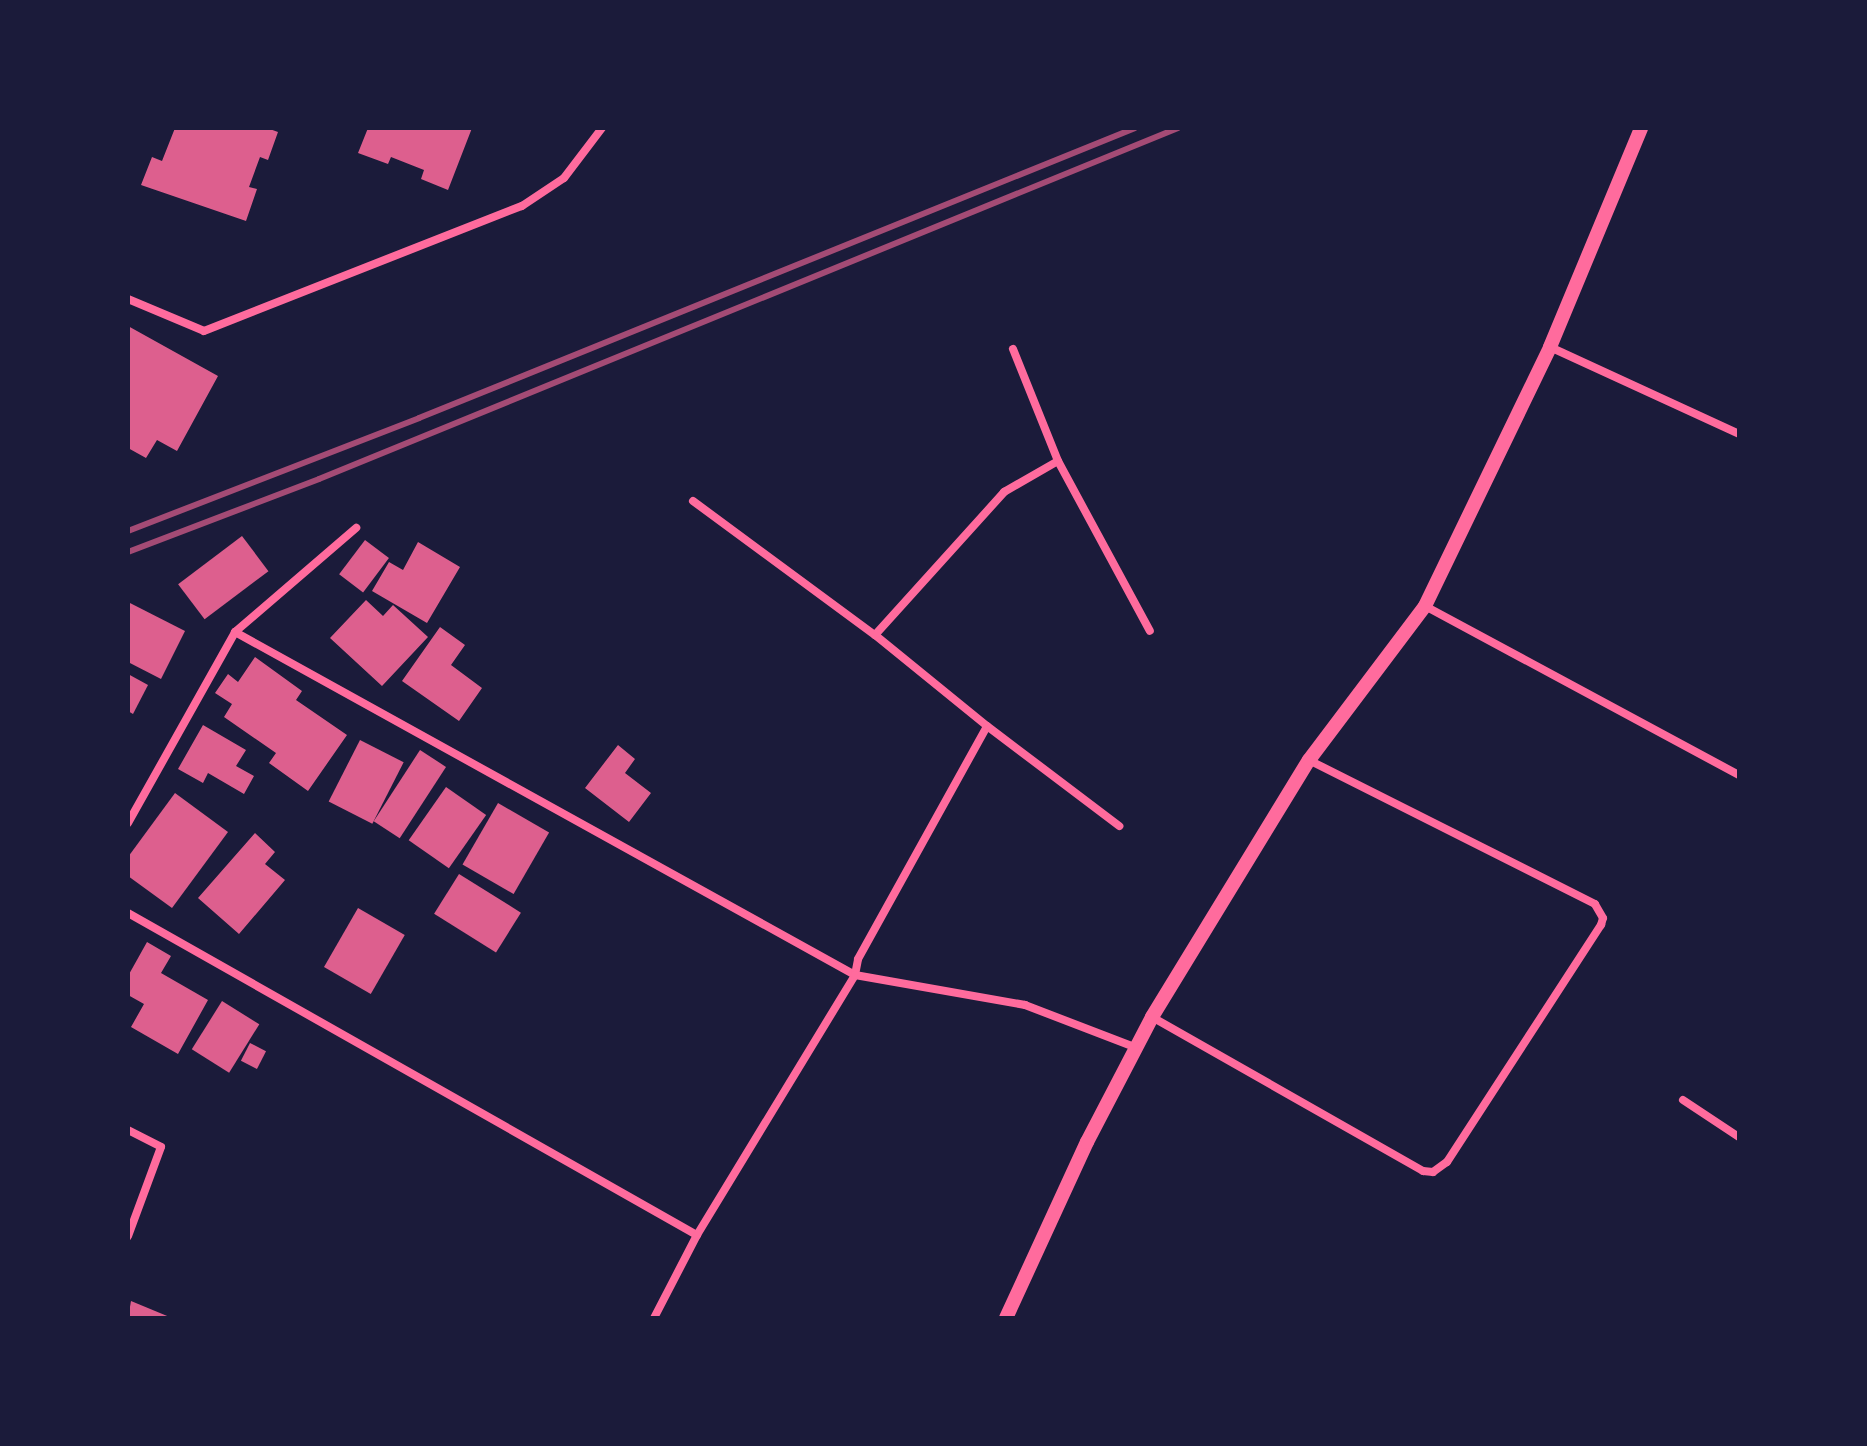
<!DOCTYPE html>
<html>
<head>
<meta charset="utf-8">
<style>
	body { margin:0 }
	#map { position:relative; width:1867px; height:1446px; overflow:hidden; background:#1b1b3a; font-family:"Open Sans",sans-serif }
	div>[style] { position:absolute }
	.building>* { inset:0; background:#dd5f8e; transform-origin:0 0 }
	.minor>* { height:8px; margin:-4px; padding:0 4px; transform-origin:4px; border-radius:4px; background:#ff6b9d }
	.tertiary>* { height:14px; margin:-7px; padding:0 7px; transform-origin:7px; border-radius:7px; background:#ff6b9d }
	.rail>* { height:6px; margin:-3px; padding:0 3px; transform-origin:3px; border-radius:3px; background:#a44b75 }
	span { translate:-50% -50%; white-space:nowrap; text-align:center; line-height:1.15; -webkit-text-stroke:6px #1b1b3a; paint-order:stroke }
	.frame { position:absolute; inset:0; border:130px solid #1b1b3a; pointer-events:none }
</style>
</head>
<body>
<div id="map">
	<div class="building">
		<i style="clip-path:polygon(175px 128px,267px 128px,278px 132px,268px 160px,260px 157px,249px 187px,257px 189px,246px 221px,141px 185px,152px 157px,162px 161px)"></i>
		<i style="clip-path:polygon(368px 128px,472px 128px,448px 190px,421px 179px,424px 170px,391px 157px,388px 164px,358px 153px)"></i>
		<i style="clip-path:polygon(128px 326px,218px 376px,177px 451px,157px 440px,146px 458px,128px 448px)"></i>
		<i style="left:242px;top:536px;width:44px;height:80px;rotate:53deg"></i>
		<i style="left:365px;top:540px;width:30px;height:43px;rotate:37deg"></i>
		<i style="clip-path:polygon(418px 542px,460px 567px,427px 623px,372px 591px,389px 562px,403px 570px)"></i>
		<i style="clip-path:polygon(366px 600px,383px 616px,393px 605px,428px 637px,382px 686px,330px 638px)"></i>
		<i style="clip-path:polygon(128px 602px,185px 631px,161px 679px,128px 662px)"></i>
		<i style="clip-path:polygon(440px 627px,465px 645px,451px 665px,482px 688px,459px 721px,402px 681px)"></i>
		<i style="clip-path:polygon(255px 657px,302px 691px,296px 700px,347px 735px,308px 791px,269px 763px,276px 753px,224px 717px,232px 704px,215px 693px,228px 674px,238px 682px)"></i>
		<i style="clip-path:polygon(128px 674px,148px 685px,133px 714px,128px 711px)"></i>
		<i style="clip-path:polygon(203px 725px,246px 750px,236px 766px,254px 776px,244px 794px,208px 773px,203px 783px,178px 769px)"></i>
		<i style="left:360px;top:740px;width:49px;height:69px;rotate:27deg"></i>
		<i style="clip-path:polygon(618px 745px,635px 759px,625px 773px,651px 793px,629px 822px,585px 788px)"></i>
		<i style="left:420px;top:750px;width:31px;height:85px;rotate:33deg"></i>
		<i style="left:446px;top:787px;width:49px;height:65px;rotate:35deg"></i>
		<i style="clip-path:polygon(175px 793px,228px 832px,172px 908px,128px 876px,128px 857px)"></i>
		<i style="left:498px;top:803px;width:59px;height:71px;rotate:30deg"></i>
		<i style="clip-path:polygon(255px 833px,275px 852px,265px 864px,285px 880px,239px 934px,198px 898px)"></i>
		<i style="left:459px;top:874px;width:73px;height:47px;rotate:32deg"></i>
		<i style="left:358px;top:908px;width:54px;height:68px;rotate:30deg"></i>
		<i style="clip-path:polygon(147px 942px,171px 956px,161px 973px,208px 1000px,178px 1054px,131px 1027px,144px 1004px,128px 995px,128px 976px)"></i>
		<i style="left:222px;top:1001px;width:44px;height:57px;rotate:32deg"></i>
		<i style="left:250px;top:1043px;width:18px;height:20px;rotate:27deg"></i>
		<i style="clip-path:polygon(131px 1301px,172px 1318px,128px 1318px)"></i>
	</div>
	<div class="minor">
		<i style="left:128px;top:299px;width:82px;rotate:22.8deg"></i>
		<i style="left:204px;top:331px;width:342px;rotate:-21.5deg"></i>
		<i style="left:522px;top:206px;width:50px;rotate:-33.7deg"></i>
		<i style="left:564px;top:178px;width:63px;rotate:-52.8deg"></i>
		<i style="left:1550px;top:347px;width:208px;rotate:24.7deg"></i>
		<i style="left:1013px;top:349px;width:121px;rotate:68.1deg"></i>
		<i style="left:693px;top:501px;width:226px;rotate:36.4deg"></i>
		<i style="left:1425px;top:606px;width:357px;rotate:28.3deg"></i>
		<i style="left:235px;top:632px;width:709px;rotate:28.95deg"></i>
		<i style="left:855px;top:975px;width:16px;rotate:-79deg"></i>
		<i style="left:858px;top:959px;width:266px;rotate:-61deg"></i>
		<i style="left:987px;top:726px;width:166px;rotate:37.1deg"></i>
		<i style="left:987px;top:726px;width:144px;rotate:-140.9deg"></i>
		<i style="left:875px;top:635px;width:193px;rotate:-47.9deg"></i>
		<i style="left:1004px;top:492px;width:62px;rotate:-29.9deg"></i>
		<i style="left:1058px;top:461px;width:193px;rotate:61.6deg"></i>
		<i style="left:128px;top:823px;width:219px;rotate:-60.7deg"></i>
		<i style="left:235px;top:632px;width:160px;rotate:-40.7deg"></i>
		<i style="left:128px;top:913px;width:654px;rotate:29.51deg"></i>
		<i style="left:1152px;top:1017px;width:312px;rotate:29.6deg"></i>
		<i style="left:1423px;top:1171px;width:10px;rotate:6deg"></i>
		<i style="left:1433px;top:1172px;width:17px;rotate:-36deg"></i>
		<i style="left:1447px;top:1162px;width:283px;rotate:-57deg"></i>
		<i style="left:1601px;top:925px;width:7px;rotate:-74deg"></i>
		<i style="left:1603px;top:918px;width:16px;rotate:-120deg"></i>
		<i style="left:1595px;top:904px;width:320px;rotate:-153.3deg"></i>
		<i style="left:1683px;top:1100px;width:67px;rotate:33.5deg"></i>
		<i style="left:128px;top:1130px;width:37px;rotate:27deg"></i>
		<i style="left:161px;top:1147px;width:95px;rotate:110.3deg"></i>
		<i style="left:654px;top:1318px;width:93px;rotate:-62.6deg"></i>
		<i style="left:697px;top:1235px;width:304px;rotate:-58.7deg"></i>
		<i style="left:855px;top:975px;width:173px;rotate:10deg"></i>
		<i style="left:1025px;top:1005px;width:120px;rotate:21deg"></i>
	</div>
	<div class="tertiary">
		<i style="left:1006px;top:1318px;width:194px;rotate:-65.3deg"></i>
		<i style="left:1087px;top:1142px;width:141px;rotate:-62.5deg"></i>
		<i style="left:1152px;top:1017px;width:301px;rotate:-58.6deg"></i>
		<i style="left:1309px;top:760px;width:193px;rotate:-53deg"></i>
		<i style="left:1425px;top:606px;width:288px;rotate:-64.2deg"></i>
		<i style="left:1550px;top:347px;width:237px;rotate:-67.4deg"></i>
	</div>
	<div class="rail">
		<i style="left:128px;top:531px;width:312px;rotate:-21.2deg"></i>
		<i style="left:419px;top:418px;width:772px;rotate:-22.05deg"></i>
		<i style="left:128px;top:552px;width:204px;rotate:-20.9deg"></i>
		<i style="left:319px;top:479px;width:928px;rotate:-22.23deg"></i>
	</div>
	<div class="frame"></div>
</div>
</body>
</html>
